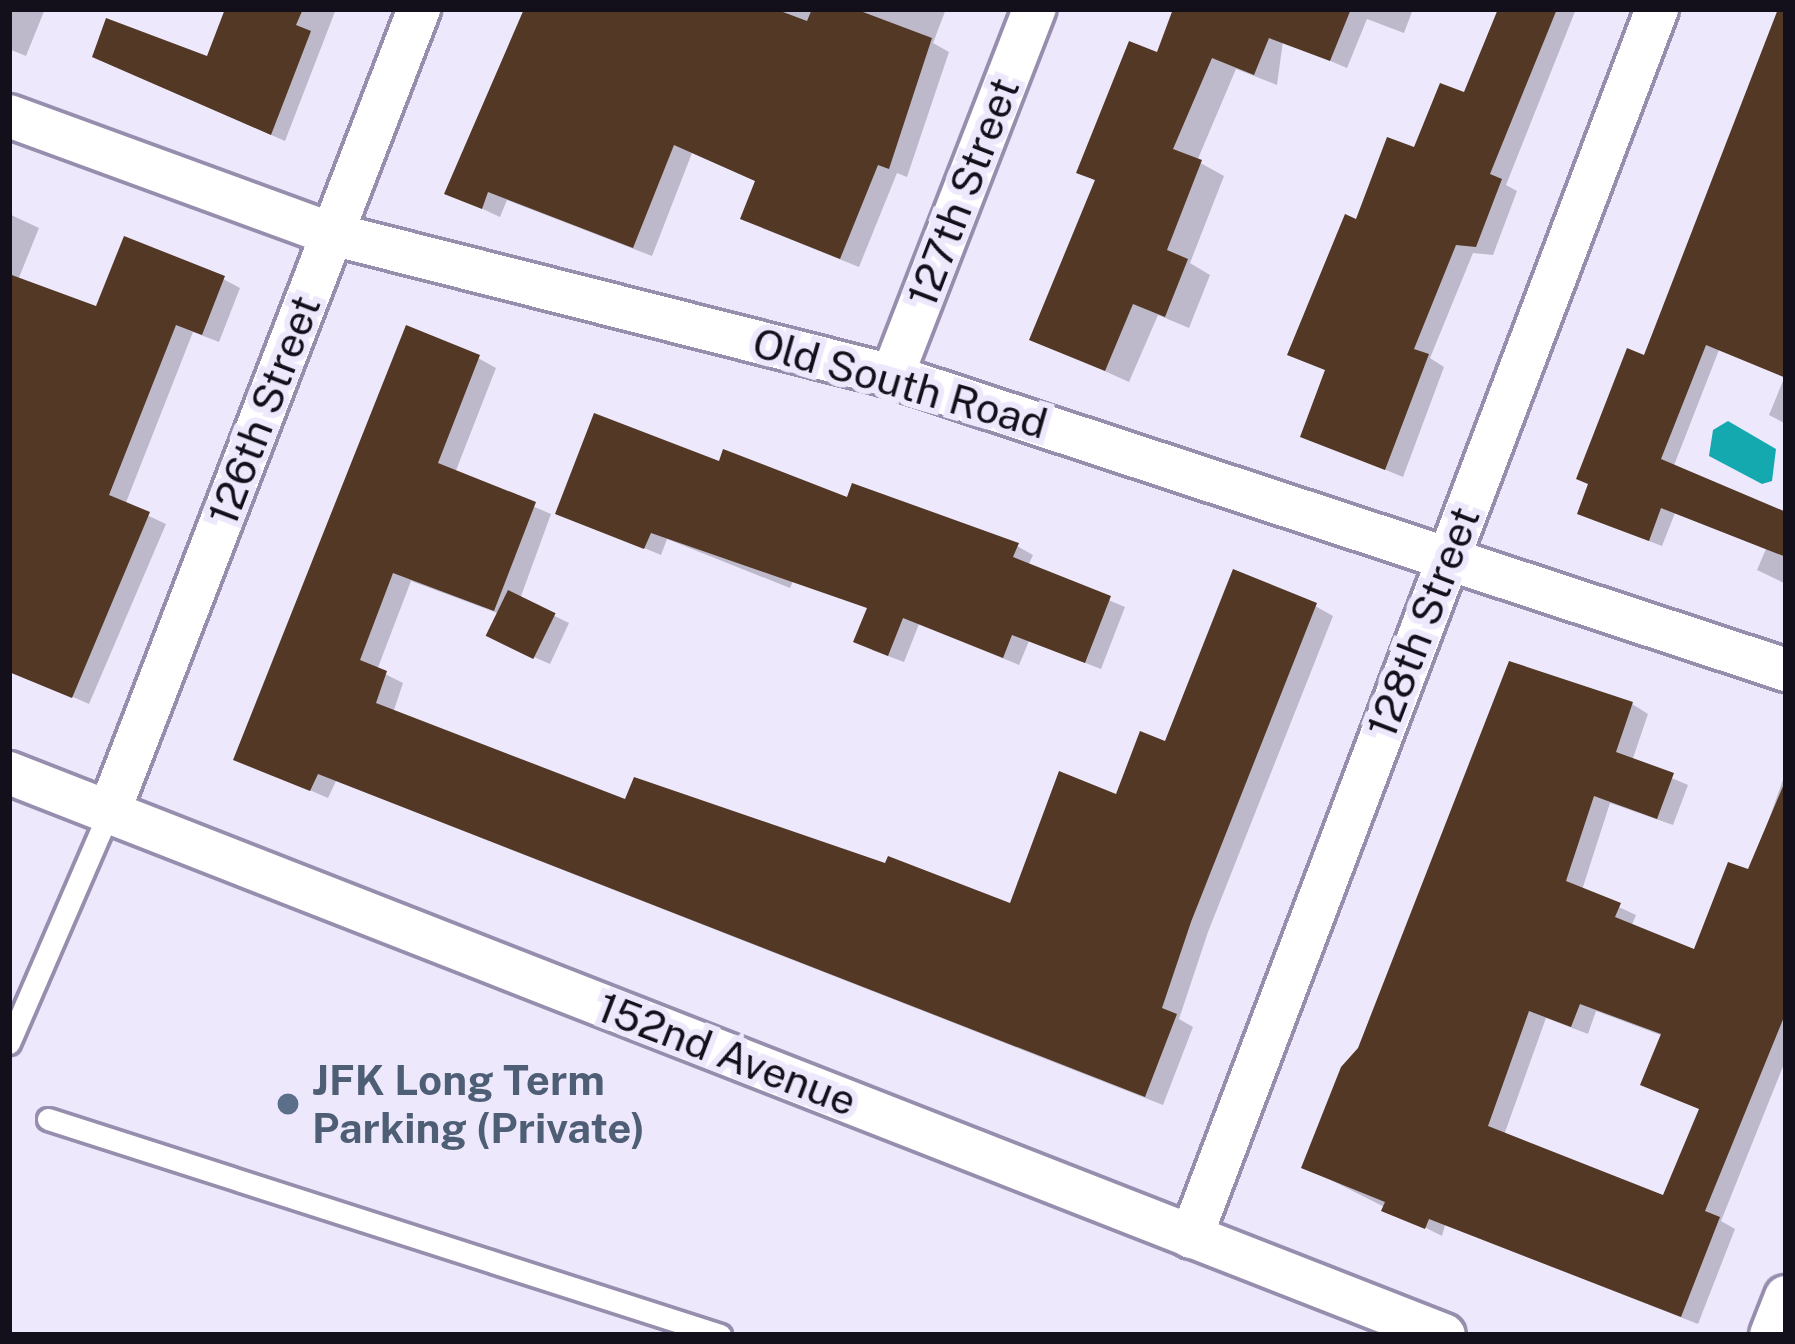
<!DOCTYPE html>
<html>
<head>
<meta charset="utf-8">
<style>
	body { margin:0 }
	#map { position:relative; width:1795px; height:1344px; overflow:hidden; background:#eee8fd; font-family:"Public Sans",sans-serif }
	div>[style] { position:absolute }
	.water>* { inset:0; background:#14a9ae }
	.shadow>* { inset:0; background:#0003 }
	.building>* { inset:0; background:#523825; transform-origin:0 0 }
	.roads { filter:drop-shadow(3px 0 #978eae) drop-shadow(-3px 0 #978eae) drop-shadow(0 3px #978eae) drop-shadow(0 -3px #978eae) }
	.lane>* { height:21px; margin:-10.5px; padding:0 10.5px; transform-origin:10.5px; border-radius:10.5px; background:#fff }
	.street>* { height:42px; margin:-21px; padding:0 21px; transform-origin:21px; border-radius:21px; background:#fff }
	.dots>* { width:33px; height:33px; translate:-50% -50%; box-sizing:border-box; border:6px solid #eee8fd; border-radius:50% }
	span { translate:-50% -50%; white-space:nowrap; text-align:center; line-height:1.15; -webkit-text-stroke:12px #eee8fd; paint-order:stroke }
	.street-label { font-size:42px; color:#130f1b }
	.service-label { font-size:42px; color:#4e5e75; font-weight:700 }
	.left { translate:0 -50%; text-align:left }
	.frame { position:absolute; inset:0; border:12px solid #130f1b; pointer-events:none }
</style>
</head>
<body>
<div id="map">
	<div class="water">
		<i style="clip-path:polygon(1728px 421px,1776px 449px,1772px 481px,1762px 484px,1709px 456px,1713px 430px)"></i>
	</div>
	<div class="shadow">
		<i style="clip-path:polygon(9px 9px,45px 9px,26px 56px,9px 49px)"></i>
		<i style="clip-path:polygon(228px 9px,336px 9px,285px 141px,109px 64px,208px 60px)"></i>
		<i style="clip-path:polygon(533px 9px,946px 9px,933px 43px,949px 52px,907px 177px,897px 173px,859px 267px,762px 228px,758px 182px,692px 153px,652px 256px,507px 200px,500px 217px,448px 193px)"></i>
		<i style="clip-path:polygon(1177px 9px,1413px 9px,1404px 33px,1367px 19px,1347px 68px,1283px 41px,1277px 85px,1236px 69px,1197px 161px,1224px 176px,1190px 263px,1210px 275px,1189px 328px,1158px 315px,1129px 382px,1033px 339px,1097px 182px,1079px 171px,1158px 56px)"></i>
		<i style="clip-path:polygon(1502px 9px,1576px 9px,1506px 185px,1517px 191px,1493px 255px,1473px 253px,1430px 358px,1444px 367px,1403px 477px,1303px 436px,1327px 371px,1291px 354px,1357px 223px,1465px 96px)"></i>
		<i style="clip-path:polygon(1781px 9px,1786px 424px,1769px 415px,1785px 376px,1719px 350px,1673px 468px,1786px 515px,1786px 584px,1757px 570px,1766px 549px,1675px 513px,1662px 546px,1593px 520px,1646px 359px)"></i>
		<i style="clip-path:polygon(9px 214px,39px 228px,18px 280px,97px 310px,223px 279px,240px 288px,219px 342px,193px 332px,125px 505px,166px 524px,89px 704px,9px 669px)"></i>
		<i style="clip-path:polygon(478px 358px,496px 368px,455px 473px,551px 514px,520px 599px,569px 623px,550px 664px,504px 644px,500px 614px,411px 581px,377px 670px,403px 683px,393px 713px,627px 802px,1012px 907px,1166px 745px,1315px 606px,1333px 616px,1208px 932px,1179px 1019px,1193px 1027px,1163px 1105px,336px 781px,328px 798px,237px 759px)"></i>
		<i style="clip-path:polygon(720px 465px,1017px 546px,1033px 555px,1028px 566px,1125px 607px,1101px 669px,1029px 641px,1019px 665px,919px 624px,904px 662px,872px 650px,870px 609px,794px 579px,790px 588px,667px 539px,661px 555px,559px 513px)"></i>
		<i style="clip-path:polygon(evenodd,1632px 704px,1648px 714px,1632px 761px,1688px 785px,1673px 825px,1610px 803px,1582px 890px,1636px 915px,1631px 927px,1695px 953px,1750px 873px,1786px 771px,1786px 1059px,1721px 1221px,1735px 1229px,1698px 1324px,1445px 1225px,1442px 1236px,1305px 1167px,1632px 704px,1596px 1011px,1663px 1036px,1701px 1110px,1665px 1199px,1504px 1135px,1546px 1018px,1588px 1034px,1596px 1011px)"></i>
	</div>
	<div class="building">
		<i style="clip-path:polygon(225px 9px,303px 9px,296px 25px,311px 31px,271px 135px,92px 57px,106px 18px,207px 56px)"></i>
		<i style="clip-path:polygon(524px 9px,775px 9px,807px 21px,812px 9px,855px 9px,932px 38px,889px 169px,878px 165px,840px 259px,740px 219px,755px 181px,674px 145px,633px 248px,488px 192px,482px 209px,444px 194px)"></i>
		<i style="clip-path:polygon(1173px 9px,1351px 9px,1330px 61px,1269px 38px,1254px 75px,1212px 58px,1173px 149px,1202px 160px,1167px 250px,1188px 259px,1165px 317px,1133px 304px,1105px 371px,1029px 340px,1095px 180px,1076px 173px,1129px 41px,1157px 52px)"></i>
		<i style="clip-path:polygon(1498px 9px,1557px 9px,1490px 174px,1502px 179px,1476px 247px,1456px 245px,1414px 349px,1429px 354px,1385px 470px,1300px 437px,1325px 370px,1287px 355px,1345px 214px,1356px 219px,1387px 137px,1414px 147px,1440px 83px,1464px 92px)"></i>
		<i style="clip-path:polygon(1778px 9px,1786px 9px,1786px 378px,1706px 345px,1661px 459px,1786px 512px,1786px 557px,1661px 508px,1649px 541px,1577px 514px,1588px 484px,1576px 479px,1627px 348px,1644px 355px)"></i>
		<i style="clip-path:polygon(124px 236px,225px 276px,202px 335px,176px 325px,109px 495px,150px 512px,72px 698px,9px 672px,9px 274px,96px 306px)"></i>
		<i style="clip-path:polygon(406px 325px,480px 355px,438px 463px,536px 502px,494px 611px,393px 573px,360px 660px,387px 671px,376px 703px,625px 799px,634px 777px,885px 863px,888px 856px,1010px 903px,1059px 771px,1116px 794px,1140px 731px,1165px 741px,1233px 569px,1317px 603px,1191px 922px,1162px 1008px,1177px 1014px,1145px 1097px,318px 774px,310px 791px,233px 760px)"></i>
		<i style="clip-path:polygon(594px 413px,719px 461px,723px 449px,847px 497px,852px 483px,1019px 543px,1013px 557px,1111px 596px,1085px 663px,1012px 635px,1003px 658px,903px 618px,888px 656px,853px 642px,867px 608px,651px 533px,644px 549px,555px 514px)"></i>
		<i style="left:508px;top:590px;width:53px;height:51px;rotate:26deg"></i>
		<i style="clip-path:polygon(evenodd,1509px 661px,1633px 702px,1616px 752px,1674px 773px,1657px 819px,1594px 796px,1566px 881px,1621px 903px,1615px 917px,1694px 949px,1728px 862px,1748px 869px,1786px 779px,1786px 1012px,1705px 1211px,1720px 1217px,1681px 1317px,1429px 1219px,1425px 1229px,1381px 1211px,1385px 1202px,1301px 1168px,1341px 1067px,1358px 1048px,1509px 661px,1580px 1004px,1661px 1034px,1640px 1085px,1699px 1109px,1663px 1195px,1488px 1126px,1529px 1011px,1571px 1027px,1580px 1004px)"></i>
	</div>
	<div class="roads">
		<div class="lane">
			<i style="left:9px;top:1043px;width:252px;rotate:-66.6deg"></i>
			<i style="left:48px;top:1119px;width:706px;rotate:17.82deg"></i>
		</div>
		<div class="street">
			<i style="left:9px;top:116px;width:344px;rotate:20.1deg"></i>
			<i style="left:332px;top:234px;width:578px;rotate:14.23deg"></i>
			<i style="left:892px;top:376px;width:941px;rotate:18.2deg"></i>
			<i style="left:892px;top:376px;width:394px;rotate:-68.8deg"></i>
			<i style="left:9px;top:773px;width:1541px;rotate:21.39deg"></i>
			<i style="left:109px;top:812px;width:861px;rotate:-68.89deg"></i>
			<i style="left:1191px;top:1237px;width:1313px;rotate:-69.22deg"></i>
			<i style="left:1771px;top:1335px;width:41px;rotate:-68.5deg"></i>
		</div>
	</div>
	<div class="dots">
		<i style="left:288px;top:1104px;background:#5c6f8a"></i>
	</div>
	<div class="street-label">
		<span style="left:963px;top:192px;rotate:-69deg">127th Street</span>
		<span style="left:900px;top:383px;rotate:16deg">Old South Road</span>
		<span style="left:264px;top:410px;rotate:-69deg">126th Street</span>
		<span style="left:1423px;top:622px;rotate:-69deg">128th Street</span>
		<span style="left:727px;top:1054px;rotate:21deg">152nd Avenue</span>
	</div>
	<div class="service-label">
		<span class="left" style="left:312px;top:1104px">JFK Long Term<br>Parking (Private)</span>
	</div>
	<div class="frame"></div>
</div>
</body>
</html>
